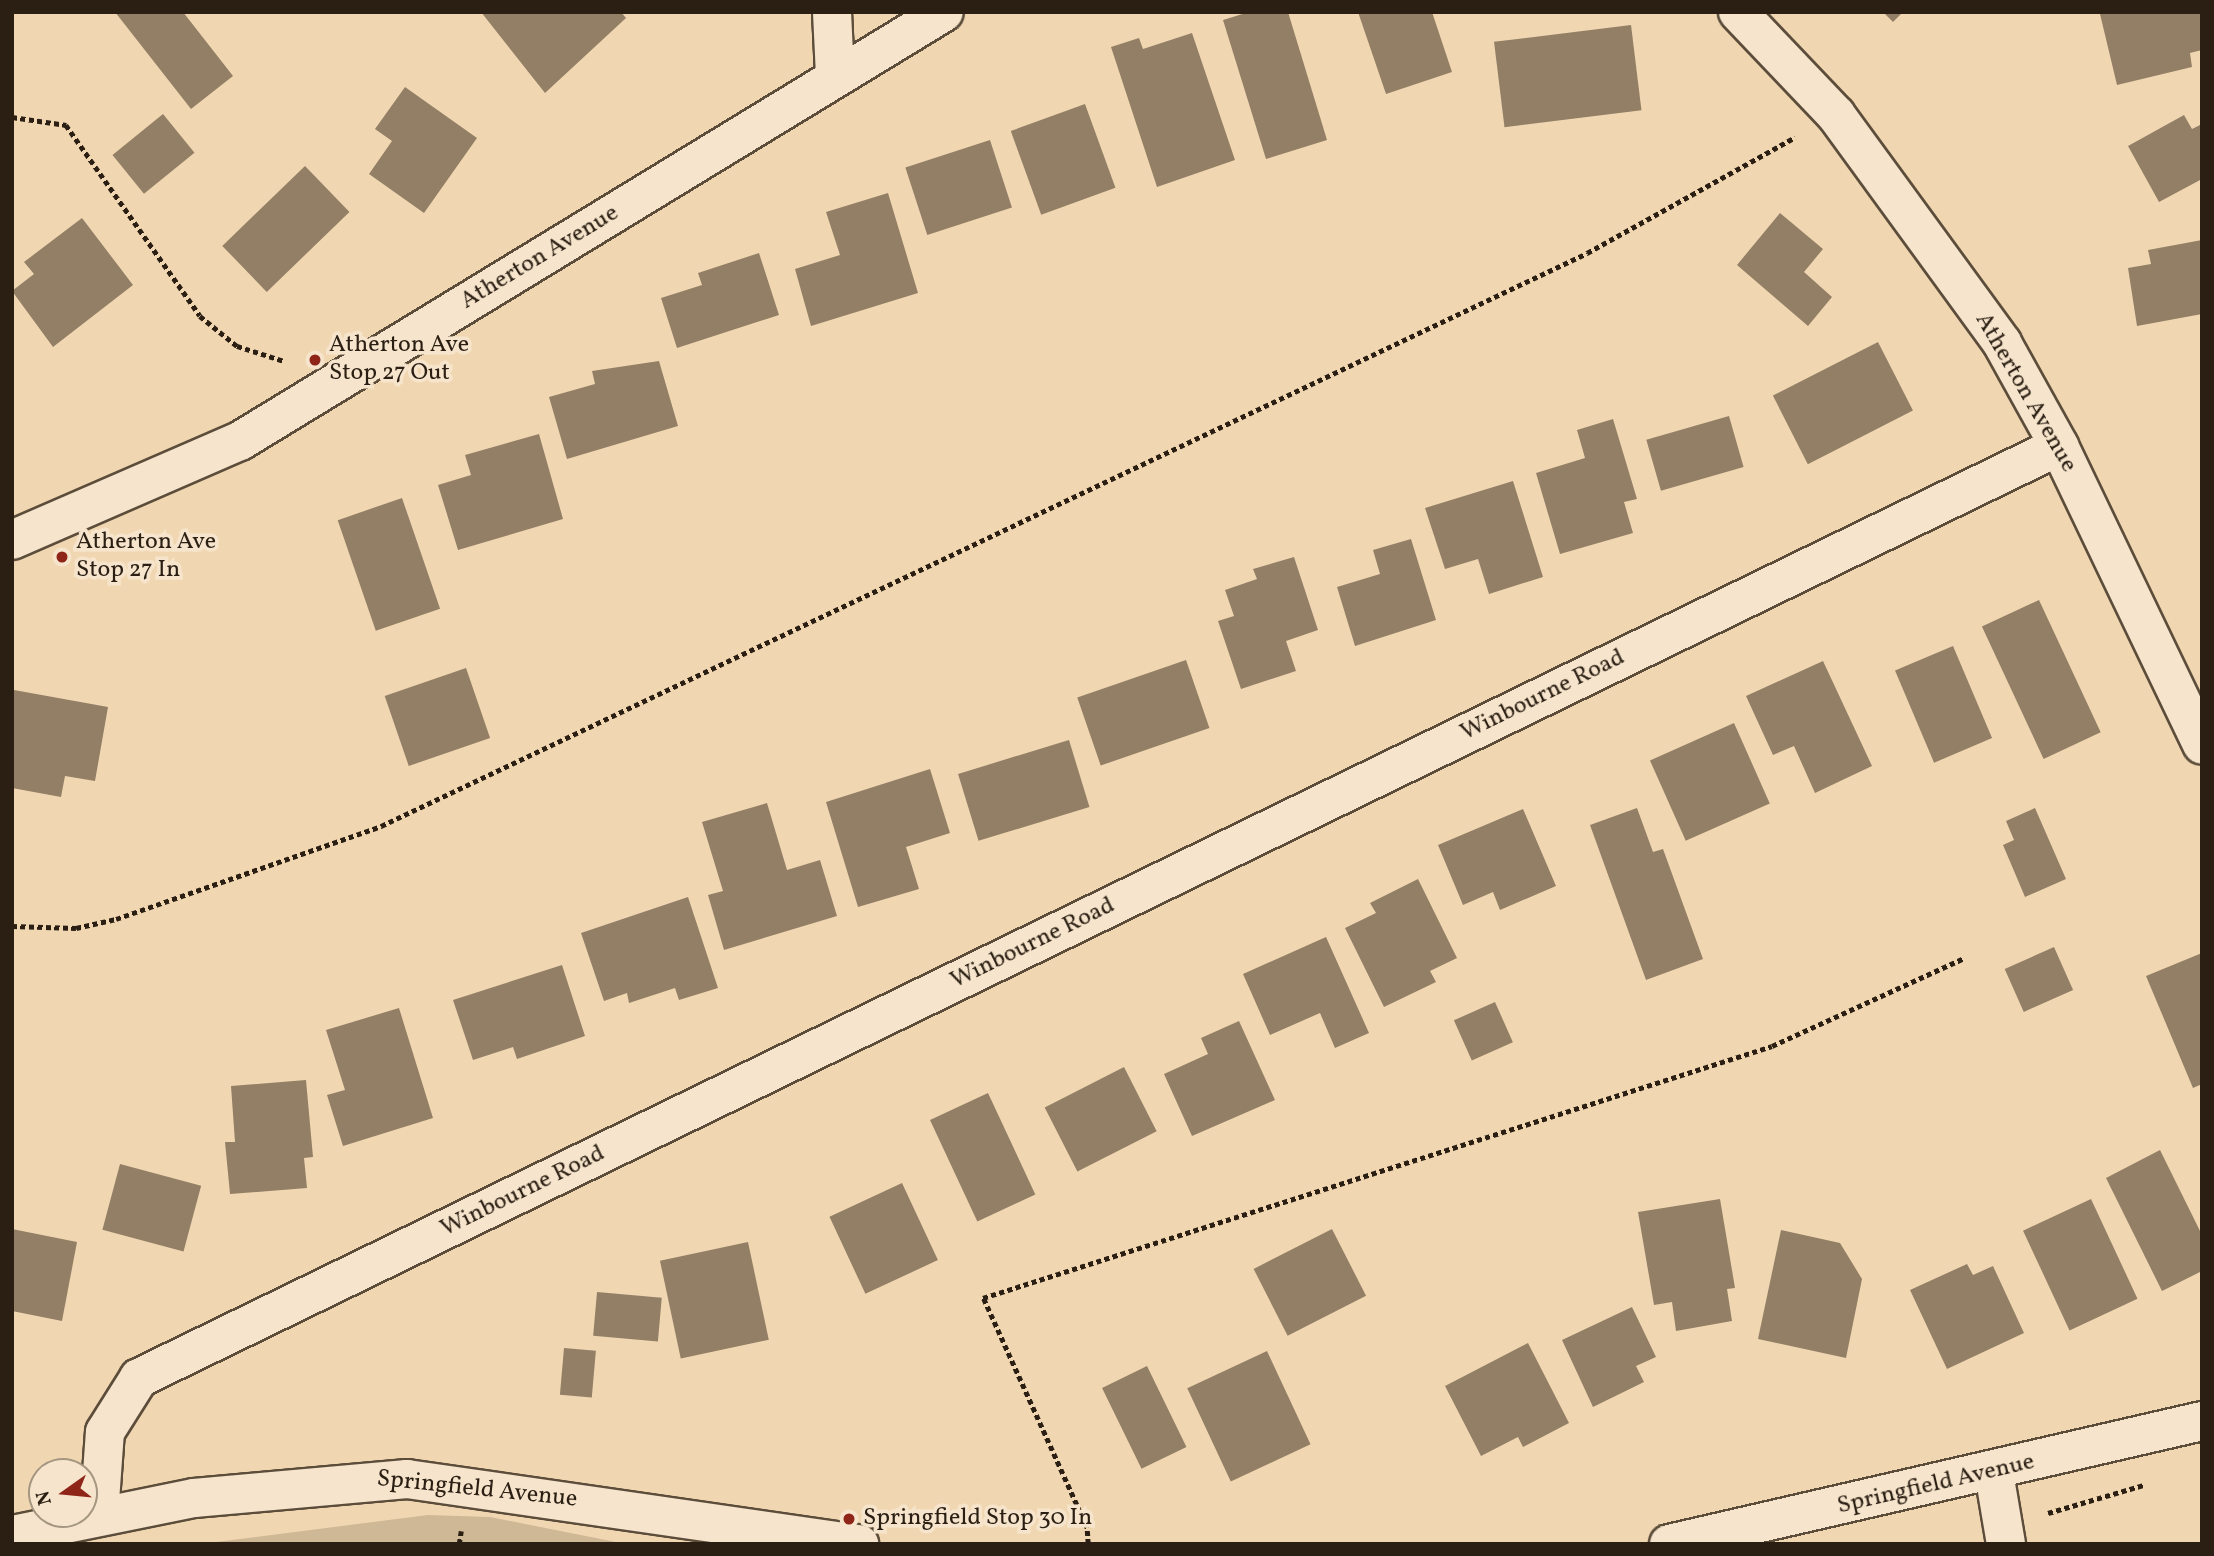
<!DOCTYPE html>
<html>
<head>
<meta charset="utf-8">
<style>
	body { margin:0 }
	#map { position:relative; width:2214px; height:1556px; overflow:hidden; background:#f1d7b1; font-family:Vollkorn,serif }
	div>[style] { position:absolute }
	.green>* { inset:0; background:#cfb896 }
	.building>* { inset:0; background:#927f66; transform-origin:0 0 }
	.path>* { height:4.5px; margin-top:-2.25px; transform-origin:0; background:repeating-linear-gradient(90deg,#2b1f14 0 5px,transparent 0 8.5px) }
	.roads { filter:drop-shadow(2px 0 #5c4d3b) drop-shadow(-2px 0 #5c4d3b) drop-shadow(0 2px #5c4d3b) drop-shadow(0 -2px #5c4d3b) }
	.street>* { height:38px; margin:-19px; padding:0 19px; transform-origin:19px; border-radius:19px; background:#f6e5cc }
	.secondary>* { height:38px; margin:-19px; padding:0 19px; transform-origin:19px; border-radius:19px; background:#f6e5cc }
	.dots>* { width:19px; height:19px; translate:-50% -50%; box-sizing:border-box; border:4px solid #f6e5cc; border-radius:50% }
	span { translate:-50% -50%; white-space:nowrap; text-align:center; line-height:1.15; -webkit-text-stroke:7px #f6e5cc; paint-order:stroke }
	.street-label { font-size:24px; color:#2b1f14 }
	.poi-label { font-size:24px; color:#2b1f14 }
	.left { translate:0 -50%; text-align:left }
	.frame { position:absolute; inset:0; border:14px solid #2b1f14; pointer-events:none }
	.north { position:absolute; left:28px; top:1458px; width:70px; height:70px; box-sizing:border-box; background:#f6e5cc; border:2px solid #a59682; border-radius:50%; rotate:255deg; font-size:19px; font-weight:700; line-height:28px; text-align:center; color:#2b1f14 }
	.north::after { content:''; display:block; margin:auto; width:24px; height:32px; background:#8f2418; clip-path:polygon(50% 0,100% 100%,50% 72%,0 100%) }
</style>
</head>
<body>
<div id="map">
	<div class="green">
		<i style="clip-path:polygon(428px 1515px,490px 1517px,626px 1544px,200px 1544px)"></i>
	</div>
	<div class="building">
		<i style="clip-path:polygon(115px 12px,183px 12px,233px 76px,191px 109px)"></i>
		<i style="clip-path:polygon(481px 12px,621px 12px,626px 18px,545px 93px)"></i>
		<i style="clip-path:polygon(1249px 12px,1288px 12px,1327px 140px,1266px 159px,1223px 20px)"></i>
		<i style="clip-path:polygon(1358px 12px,1432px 12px,1452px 72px,1386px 94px)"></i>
		<i style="clip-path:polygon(1883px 12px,1903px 12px,1893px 22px)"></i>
		<i style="clip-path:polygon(2200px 12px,2202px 50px,2190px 53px,2192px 67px,2117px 85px,2100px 14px)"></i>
		<i style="left:1631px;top:25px;width:86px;height:138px;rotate:83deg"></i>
		<i style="clip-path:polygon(1192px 33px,1235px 160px,1157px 187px,1111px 47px,1139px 38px,1143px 49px)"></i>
		<i style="clip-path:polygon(405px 87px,477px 138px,424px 213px,369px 174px,392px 141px,375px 129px)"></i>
		<i style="left:1085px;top:104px;width:89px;height:79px;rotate:70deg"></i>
		<i style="left:163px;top:114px;width:50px;height:65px;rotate:51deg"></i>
		<i style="clip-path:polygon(2184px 115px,2192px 129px,2202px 124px,2202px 179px,2159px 202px,2128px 146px)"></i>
		<i style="left:990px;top:140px;width:71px;height:89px;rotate:72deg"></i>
		<i style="left:305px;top:166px;width:64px;height:115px;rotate:46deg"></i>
		<i style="clip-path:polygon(888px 193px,918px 293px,811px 326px,795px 269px,840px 255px,826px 212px)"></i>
		<i style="clip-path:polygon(1780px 213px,1823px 249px,1804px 272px,1832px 297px,1808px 326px,1737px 265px)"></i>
		<i style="clip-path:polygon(82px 218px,133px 285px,53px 347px,12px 291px,34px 274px,24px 262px)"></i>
		<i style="clip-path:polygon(2202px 240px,2202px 314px,2137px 326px,2128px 268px,2151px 264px,2148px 250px)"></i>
		<i style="clip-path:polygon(759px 253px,779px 315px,677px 348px,661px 298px,702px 285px,698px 273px)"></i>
		<i style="left:1878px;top:342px;width:77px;height:118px;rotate:63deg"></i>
		<i style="clip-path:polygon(659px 361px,678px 426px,567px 459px,549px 397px,595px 384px,592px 371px)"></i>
		<i style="left:1729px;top:416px;width:53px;height:86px;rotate:74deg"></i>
		<i style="clip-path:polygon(1613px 419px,1637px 499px,1624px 502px,1633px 533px,1560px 554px,1536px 473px,1585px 458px,1577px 430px)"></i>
		<i style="clip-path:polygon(539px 434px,563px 519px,458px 550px,438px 485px,471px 475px,465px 455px)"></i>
		<i style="clip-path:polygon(1513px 481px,1543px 577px,1489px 594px,1478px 559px,1445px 569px,1425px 508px)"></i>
		<i style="left:402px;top:498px;width:117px;height:68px;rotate:71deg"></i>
		<i style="clip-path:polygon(1411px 539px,1436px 620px,1355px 646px,1337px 587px,1380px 574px,1373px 550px)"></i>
		<i style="clip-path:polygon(1294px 557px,1318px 630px,1286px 641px,1296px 671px,1241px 689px,1218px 621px,1234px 616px,1225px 590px,1257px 579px,1253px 569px)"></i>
		<i style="left:2039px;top:600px;width:146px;height:63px;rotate:65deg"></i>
		<i style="left:1953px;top:646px;width:100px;height:63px;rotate:67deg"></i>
		<i style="left:1186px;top:660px;width:72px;height:115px;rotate:71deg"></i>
		<i style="clip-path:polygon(1823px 661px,1872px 766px,1815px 793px,1794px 746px,1773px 755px,1746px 696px)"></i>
		<i style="left:466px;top:668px;width:74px;height:86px;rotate:71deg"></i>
		<i style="clip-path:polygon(14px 690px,108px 707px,95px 781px,65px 776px,61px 797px,12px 788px)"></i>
		<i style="left:1734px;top:723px;width:88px;height:92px;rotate:66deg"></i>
		<i style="left:1069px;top:740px;width:70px;height:116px;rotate:73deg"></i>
		<i style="clip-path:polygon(930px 769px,950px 833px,906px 847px,919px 889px,858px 907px,826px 802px)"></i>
		<i style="clip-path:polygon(767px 803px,787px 870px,820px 860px,837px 916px,724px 950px,708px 895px,723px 891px,702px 822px)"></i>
		<i style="clip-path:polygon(1637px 808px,1653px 852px,1663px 849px,1703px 959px,1646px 980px,1590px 825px)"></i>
		<i style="clip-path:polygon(2035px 808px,2066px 879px,2025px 897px,2003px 845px,2014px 840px,2006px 821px)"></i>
		<i style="clip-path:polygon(1523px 809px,1556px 886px,1500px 910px,1493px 892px,1463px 905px,1438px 845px)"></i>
		<i style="clip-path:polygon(1418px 879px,1457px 958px,1430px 971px,1436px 982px,1384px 1007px,1345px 928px,1376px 913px,1370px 903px)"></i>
		<i style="clip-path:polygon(688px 897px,718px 988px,679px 1000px,675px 988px,629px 1003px,627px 993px,604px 1001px,581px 933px)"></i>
		<i style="clip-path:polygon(1326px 937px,1369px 1033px,1335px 1048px,1320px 1013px,1270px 1035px,1243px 974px)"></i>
		<i style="left:2054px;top:947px;width:47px;height:54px;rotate:66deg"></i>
		<i style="clip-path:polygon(2202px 953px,2202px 1084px,2193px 1088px,2146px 976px)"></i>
		<i style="clip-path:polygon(562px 965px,585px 1036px,517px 1059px,513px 1047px,473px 1060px,453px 1000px)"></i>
		<i style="left:1495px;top:1002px;width:44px;height:45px;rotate:66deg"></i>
		<i style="clip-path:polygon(399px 1008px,433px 1118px,343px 1146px,327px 1095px,345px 1090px,326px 1030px)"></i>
		<i style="clip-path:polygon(1239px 1021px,1275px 1100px,1192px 1136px,1164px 1074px,1208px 1054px,1201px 1038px)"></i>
		<i style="left:1124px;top:1067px;width:72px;height:89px;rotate:63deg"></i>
		<i style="clip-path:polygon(306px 1080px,313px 1157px,304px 1158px,307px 1188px,230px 1194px,225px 1142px,235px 1142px,231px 1086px)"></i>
		<i style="left:988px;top:1093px;width:112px;height:64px;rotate:65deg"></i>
		<i style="clip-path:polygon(2160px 1150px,2202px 1235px,2202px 1271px,2162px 1291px,2106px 1178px)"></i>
		<i style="left:120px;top:1164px;width:84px;height:68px;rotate:15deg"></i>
		<i style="left:902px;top:1183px;width:85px;height:80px;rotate:65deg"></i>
		<i style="clip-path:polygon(1720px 1199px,1735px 1288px,1727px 1289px,1732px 1321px,1676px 1331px,1672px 1302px,1654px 1305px,1638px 1212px)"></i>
		<i style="left:2091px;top:1199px;width:110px;height:75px;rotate:65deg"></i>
		<i style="clip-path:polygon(12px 1229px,77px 1242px,62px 1321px,12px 1311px)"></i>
		<i style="left:1332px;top:1229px;width:75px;height:88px;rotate:63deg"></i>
		<i style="clip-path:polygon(1781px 1230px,1840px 1243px,1862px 1279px,1846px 1358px,1758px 1339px)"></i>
		<i style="left:748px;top:1242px;width:100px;height:90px;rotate:78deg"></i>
		<i style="clip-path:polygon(1967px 1264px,1973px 1275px,1993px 1266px,2024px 1333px,1947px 1369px,1910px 1290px)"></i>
		<i style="left:597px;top:1292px;width:65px;height:44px;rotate:5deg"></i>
		<i style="clip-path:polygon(1632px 1307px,1656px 1357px,1636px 1366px,1644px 1382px,1593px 1407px,1562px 1340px)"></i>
		<i style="clip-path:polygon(1528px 1343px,1569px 1423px,1523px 1447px,1518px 1437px,1481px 1456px,1445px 1386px)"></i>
		<i style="left:564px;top:1348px;width:32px;height:47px;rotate:5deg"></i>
		<i style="left:1267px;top:1351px;width:103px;height:88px;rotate:65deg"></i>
		<i style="left:1147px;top:1366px;width:90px;height:50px;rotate:64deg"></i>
	</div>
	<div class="path">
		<i style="left:12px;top:117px;width:55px;rotate:8.4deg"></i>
		<i style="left:66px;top:125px;width:233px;rotate:54.9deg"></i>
		<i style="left:200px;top:316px;width:48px;rotate:39deg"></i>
		<i style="left:237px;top:346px;width:49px;rotate:17.7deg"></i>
		<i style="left:12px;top:926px;width:64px;rotate:1.8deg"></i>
		<i style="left:76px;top:928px;width:41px;rotate:-12.7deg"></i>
		<i style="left:116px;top:919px;width:281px;rotate:-19.3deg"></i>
		<i style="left:381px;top:826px;width:1335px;rotate:-25.41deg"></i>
		<i style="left:1587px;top:253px;width:238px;rotate:-29.1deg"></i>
		<i style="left:2048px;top:1513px;width:100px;rotate:-16.3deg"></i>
		<i style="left:459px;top:1544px;width:13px;rotate:-81deg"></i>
		<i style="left:1088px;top:1544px;width:16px;rotate:-94deg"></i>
		<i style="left:1087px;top:1528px;width:252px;rotate:-114.3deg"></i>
		<i style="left:983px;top:1298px;width:828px;rotate:-17.71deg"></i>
		<i style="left:1772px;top:1046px;width:211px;rotate:-24.6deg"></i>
	</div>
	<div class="roads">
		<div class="street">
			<i style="left:832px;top:12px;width:64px;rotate:87.3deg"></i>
			<i style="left:1738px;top:12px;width:142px;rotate:46.4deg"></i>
			<i style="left:1836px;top:115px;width:282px;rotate:53.9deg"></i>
			<i style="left:2002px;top:343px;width:118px;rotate:61deg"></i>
			<i style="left:2059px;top:446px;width:331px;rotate:64.4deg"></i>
			<i style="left:12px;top:540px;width:249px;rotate:-23.5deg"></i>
			<i style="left:240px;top:441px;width:824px;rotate:-31.36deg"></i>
			<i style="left:1994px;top:1473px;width:72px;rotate:80.4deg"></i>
			<i style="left:99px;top:1515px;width:83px;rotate:-85.9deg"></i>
			<i style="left:105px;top:1432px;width:64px;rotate:-57.8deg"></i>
			<i style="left:139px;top:1378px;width:2134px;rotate:-25.89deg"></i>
		</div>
		<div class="secondary">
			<i style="left:12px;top:1535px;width:186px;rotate:-11.5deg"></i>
			<i style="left:194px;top:1498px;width:214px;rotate:-5.1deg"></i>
			<i style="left:407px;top:1479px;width:457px;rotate:8.2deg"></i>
			<i style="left:1669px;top:1544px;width:547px;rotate:-12.99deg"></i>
		</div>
	</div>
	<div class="dots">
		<i style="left:315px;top:360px;background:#8f2418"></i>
		<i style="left:62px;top:557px;background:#8f2418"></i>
		<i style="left:849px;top:1519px;background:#8f2418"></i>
	</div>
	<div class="street-label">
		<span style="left:540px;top:258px;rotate:-31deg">Atherton Avenue</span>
		<span style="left:2025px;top:393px;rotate:60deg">Atherton Avenue</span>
		<span style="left:1543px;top:696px;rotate:-26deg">Winbourne Road</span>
		<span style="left:1033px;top:944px;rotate:-26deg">Winbourne Road</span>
		<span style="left:523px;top:1192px;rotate:-26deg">Winbourne Road</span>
		<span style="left:1936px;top:1485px;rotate:-13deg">Springfield Avenue</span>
		<span style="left:477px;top:1490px;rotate:6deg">Springfield Avenue</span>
	</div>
	<div class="poi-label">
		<span class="left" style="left:329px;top:360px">Atherton Ave<br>Stop 27 Out</span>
		<span class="left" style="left:76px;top:557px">Atherton Ave<br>Stop 27 In</span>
		<span class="left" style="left:863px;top:1519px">Springfield Stop 30 In</span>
	</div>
	<div class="frame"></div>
	<div class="north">N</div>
</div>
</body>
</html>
